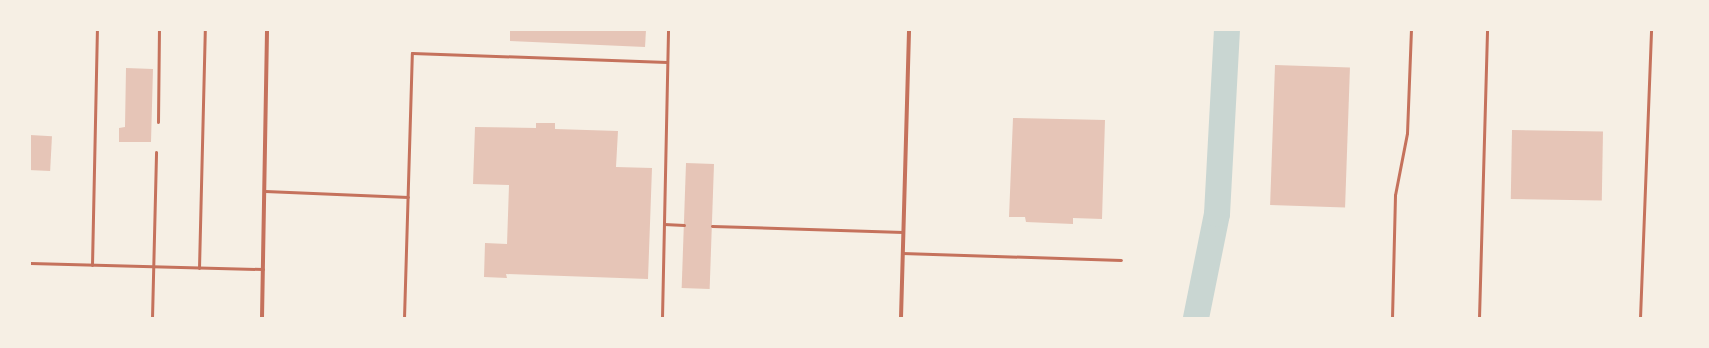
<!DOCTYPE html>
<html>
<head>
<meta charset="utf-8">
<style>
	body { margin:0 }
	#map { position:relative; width:1709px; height:348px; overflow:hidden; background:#f6efe4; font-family:Quicksand,sans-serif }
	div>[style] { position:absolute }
	.canal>* { height:26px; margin:-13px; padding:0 13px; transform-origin:13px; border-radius:13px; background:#c9d6d2 }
	.building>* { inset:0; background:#e6c5b7; transform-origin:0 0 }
	.service>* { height:3px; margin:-1.5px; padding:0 1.5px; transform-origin:1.5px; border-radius:1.5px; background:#c5725c }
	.minor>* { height:4px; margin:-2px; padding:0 2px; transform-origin:2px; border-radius:2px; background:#c5725c }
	span { translate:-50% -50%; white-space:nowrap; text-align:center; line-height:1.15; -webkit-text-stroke:3px #f6efe4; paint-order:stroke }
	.frame { position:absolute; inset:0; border:31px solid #f6efe4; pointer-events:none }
</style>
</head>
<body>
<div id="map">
	<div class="canal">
		<i style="left:1196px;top:318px;width:106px;rotate:-78.6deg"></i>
		<i style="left:1217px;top:214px;width:184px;rotate:-86.9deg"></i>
	</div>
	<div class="building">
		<i style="clip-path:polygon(510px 30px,646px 30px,645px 47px,510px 41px)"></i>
		<i style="left:1275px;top:65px;width:75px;height:140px;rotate:2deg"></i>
		<i style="clip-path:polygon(126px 68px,153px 69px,151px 142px,119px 142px,119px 128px,125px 127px)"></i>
		<i style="clip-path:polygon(1013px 118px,1105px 120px,1102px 219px,1073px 218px,1073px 224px,1026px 222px,1025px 217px,1009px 217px)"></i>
		<i style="clip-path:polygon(536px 123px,555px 123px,555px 129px,618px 131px,616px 167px,652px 168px,648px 279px,506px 274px,507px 278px,484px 277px,485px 243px,507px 244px,509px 185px,473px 184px,475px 127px,536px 128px)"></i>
		<i style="left:1512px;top:130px;width:91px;height:69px;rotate:1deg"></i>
		<i style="left:30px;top:135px;width:22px;height:35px;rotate:3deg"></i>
		<i style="left:714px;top:164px;width:125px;height:28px;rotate:92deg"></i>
	</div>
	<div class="service">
		<i style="left:158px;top:122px;width:92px;rotate:-89.4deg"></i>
		<i style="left:265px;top:191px;width:143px;rotate:2.4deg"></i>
		<i style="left:664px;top:224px;width:20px;rotate:3deg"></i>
		<i style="left:712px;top:226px;width:191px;rotate:1.8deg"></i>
		<i style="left:902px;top:253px;width:219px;rotate:1.8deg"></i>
		<i style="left:30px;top:263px;width:233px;rotate:1.5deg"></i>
		<i style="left:92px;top:265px;width:235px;rotate:-88.8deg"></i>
		<i style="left:199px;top:268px;width:238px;rotate:-88.6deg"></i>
		<i style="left:152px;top:318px;width:166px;rotate:-88.6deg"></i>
		<i style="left:404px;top:318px;width:265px;rotate:-88.3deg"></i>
		<i style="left:412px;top:53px;width:255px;rotate:2deg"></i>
		<i style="left:662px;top:318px;width:288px;rotate:-88.8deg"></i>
		<i style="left:1311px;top:318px;width:30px"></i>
		<i style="left:1392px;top:318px;width:123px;rotate:-88.6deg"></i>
		<i style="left:1395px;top:195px;width:63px;rotate:-79deg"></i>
		<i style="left:1407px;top:133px;width:103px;rotate:-87.8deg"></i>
		<i style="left:1479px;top:318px;width:288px;rotate:-88.4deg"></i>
		<i style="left:1640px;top:318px;width:288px;rotate:-87.8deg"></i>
	</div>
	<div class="minor">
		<i style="left:262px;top:318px;width:288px;rotate:-89deg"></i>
		<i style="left:901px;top:318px;width:288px;rotate:-88.4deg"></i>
	</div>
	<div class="frame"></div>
</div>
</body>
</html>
